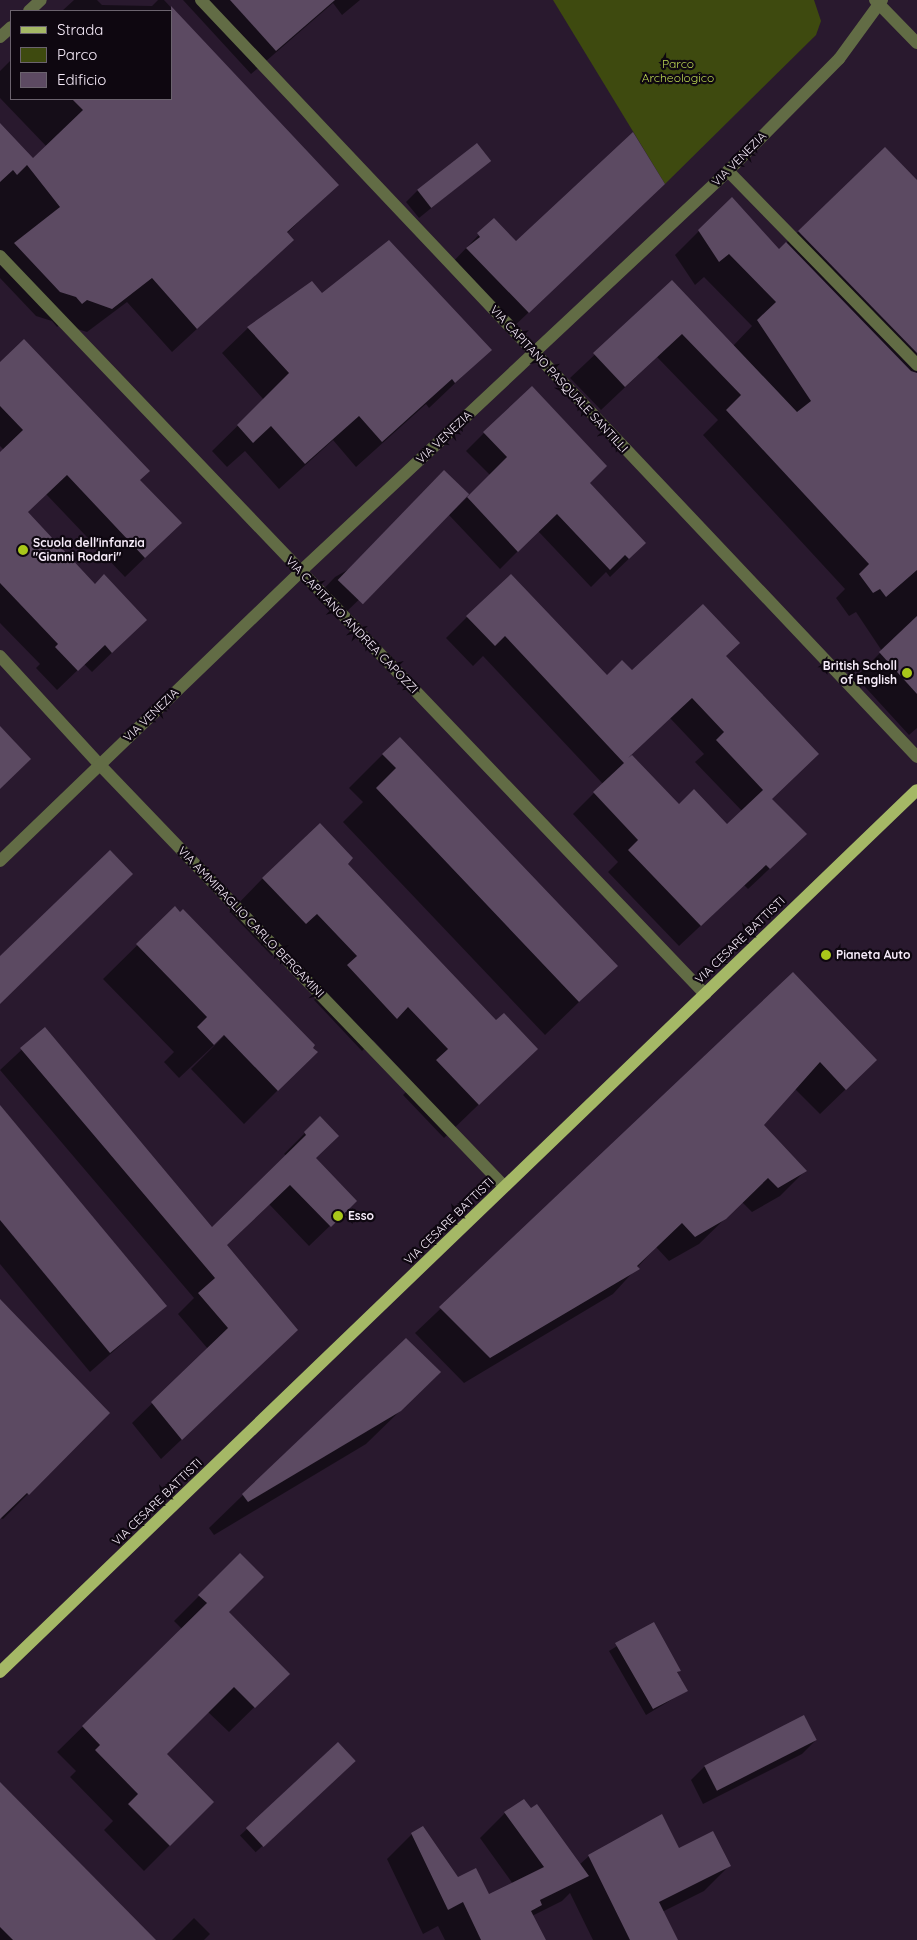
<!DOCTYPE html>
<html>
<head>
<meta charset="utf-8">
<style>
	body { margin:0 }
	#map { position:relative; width:917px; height:1940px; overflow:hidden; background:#29192e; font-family:Quicksand,sans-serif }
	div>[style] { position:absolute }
	.green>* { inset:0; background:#3e4a0f }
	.shadow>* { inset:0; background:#0007; transform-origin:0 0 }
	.building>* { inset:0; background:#5c4a62; transform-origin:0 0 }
	.minor>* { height:12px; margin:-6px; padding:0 6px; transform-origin:6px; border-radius:6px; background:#626c45 }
	.major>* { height:12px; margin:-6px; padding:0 6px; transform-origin:6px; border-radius:6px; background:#a5b866 }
	.dots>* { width:14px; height:14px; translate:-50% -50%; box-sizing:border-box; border:2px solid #0e0710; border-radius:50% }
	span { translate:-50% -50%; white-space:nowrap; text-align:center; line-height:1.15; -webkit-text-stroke:4.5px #0e0710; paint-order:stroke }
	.park-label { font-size:12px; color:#bbd753 }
	.street-label { font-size:12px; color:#f7ecfa }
	.poi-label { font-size:12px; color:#f7ecfa; font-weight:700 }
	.left { translate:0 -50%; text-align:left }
	.right { translate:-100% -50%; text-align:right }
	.legend { position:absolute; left:10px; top:10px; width:162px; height:90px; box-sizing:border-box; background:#0e0710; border:1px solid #6b636e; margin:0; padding:6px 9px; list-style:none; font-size:15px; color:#f7ecfa }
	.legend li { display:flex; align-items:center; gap:10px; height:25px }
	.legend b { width:25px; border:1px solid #6b636e }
</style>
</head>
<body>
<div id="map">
	<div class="green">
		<i style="clip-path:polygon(553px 0,814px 0,821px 21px,816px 35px,665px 184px)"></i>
	</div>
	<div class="shadow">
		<i style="clip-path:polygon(74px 0,97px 0,102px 5px,152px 6px,158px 0,164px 0,337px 185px,287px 233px,293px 240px,172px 352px,127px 302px,87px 332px,61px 324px,57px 327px,52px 321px,36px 316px,0 278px,0 131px,33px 160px,47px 147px,0 98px,0 71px,11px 60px,11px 99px,171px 99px,171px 11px,62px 11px)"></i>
		<i style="clip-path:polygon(183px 0,360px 0,342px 15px,333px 3px,251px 74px)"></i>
		<i style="clip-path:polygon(885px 149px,917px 182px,917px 728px,909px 735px,856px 677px,882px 651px,856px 612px,849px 616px,836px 598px,845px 589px,703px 435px,718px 420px,657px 357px,601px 410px,570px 378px,672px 282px,733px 346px,752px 326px,704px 277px,695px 285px,675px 255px,699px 231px,779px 250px)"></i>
		<i style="clip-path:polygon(489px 161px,419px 218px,406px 202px,418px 190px)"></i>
		<i style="clip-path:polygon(645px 202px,509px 331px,448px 267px,494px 219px,516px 243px)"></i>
		<i style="clip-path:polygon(312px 283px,322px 295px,490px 350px,429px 408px,426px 404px,356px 467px,333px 440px,279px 489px,245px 451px,227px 467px,212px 451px,264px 400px,222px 353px,248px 328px)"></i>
		<i style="clip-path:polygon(0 364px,139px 480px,160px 543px,125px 577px,46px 494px,27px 512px,126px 639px,92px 672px,84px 664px,57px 690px,36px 668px,40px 664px,0 623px,0 454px,4px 450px,0 446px)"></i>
		<i style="clip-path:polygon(484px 433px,588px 483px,645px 543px,610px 577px,606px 572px,591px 587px,538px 531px,500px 569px,449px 515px,490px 475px,466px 451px)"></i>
		<i style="clip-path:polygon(447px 514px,338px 620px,316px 597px,335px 577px)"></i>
		<i style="clip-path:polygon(evenodd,467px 617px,607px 677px,724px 656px,771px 799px,784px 855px,748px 889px,744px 885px,679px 946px,608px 872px,618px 862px,573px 814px,603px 784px,483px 656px,473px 666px,446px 638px,467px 617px,670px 718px,704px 754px,695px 762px,742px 811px,727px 825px,679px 805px,623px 762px,670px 718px)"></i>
		<i style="clip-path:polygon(383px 754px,616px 966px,545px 1035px,343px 822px,363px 802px,349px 788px)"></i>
		<i style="clip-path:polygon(346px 864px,502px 1082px,444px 1138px,403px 1095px,414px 1084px,373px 1040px,362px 1051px,314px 1000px,324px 990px,282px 947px,272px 956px,230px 912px,263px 878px)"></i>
		<i style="clip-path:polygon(175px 908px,282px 1086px,244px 1124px,191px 1069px,229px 1031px,179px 1078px,164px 1062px,174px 1052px,103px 979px)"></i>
		<i style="clip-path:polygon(793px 974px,850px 1085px,820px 1114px,794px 1088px,762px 1126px,805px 1171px,780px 1196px,752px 1212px,742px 1202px,699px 1244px,669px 1261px,656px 1247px,613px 1294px,464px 1383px,415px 1333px)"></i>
		<i style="clip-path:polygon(45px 1028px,212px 1229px,287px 1156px,284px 1154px,320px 1118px,315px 1159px,335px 1221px,309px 1246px,269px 1204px,226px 1245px,276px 1350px,161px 1459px,132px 1423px,208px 1349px,178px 1314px,194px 1298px,0 1070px)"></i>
		<i style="clip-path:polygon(0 1107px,165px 1306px,90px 1372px,0 1264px)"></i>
		<i style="clip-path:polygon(0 1301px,108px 1413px,3px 1519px,0 1518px)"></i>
		<i style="clip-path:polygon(405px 1406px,366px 1444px,214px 1535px,209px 1528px,243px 1495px)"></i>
		<i style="clip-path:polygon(240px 1555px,228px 1612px,288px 1674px,229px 1732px,208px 1712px,166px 1754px,213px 1802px,144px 1871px,104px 1830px,113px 1821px,70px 1777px,76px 1771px,57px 1752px,182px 1629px,174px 1621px)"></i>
		<i style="clip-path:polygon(653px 1624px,680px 1670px,677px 1673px,686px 1691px,646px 1715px,609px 1651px)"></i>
		<i style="clip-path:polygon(816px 1740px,802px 1754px,703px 1804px,691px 1780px,704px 1767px)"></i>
		<i style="left:338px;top:1744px;width:23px;height:134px;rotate:47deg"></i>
		<i style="clip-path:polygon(0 1784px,154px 1940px,0 1940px)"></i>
		<i style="clip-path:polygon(505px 1813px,579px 1865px,589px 1856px,678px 1850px,729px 1866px,704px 1891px,662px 1912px,676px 1940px,593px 1940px,570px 1893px,562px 1901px,532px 1916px,544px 1940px,445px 1940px,438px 1926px,423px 1934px,387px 1859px,412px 1834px,457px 1878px,489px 1896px,513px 1884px,480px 1838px)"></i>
		<i style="clip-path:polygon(194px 1918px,210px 1934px,204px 1940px,172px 1940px)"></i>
	</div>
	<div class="building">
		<i style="clip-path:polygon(230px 0,335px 0,276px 51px)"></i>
		<i style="clip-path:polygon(171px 6px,339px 185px,287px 232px,294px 240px,197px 329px,152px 278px,112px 309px,87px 300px,82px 304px,76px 297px,60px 292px,14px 243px,60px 207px,27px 165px,17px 175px,13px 170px,0 182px,0 123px,33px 158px,83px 110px,72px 99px,171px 99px)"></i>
		<i style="clip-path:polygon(633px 132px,665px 184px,529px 313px,466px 248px,480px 237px,477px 233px,494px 218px,516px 241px)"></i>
		<i style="left:477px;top:143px;width:23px;height:76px;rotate:52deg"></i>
		<i style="clip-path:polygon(885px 147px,917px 180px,917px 353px,798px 231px)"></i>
		<i style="clip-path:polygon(732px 197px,779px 249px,786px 242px,911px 371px,917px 373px,917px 570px,886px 597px,880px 589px,873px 593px,859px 574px,869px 564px,726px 410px,741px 395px,682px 334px,625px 387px,593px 353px,672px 280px,797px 412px,811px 401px,757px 320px,776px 302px,729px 254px,719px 262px,698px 230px)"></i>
		<i style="clip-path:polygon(389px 240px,492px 350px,455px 383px,452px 379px,382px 442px,359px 416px,305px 464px,271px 426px,253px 443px,237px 425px,289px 373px,247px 327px,312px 281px,322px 293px)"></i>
		<i style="clip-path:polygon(24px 339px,150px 471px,140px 480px,182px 523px,145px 558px,67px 475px,28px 512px,95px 584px,104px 574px,147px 620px,112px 653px,105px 645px,78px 671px,55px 647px,58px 644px,0 583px,0 452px,23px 430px,0 406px,0 362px)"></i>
		<i style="clip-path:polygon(532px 386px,607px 466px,590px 483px,646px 543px,629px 559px,625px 555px,610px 570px,557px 514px,518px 552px,467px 497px,507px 457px,483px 432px)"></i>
		<i style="left:444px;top:470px;width:35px;height:153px;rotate:44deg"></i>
		<i style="clip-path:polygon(evenodd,511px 574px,607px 675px,622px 660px,632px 670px,703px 604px,740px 643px,726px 656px,819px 754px,772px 799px,807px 834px,770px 869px,766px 865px,701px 926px,628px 850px,638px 840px,593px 792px,624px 763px,505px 636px,495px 646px,466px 616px,511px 574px,692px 698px,724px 732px,716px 740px,763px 790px,727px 824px,694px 789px,679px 804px,632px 755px,628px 758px,692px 698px)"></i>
		<i style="clip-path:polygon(917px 616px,917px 694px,879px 652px)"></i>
		<i style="clip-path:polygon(0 726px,31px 759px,0 789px)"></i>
		<i style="clip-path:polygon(400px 737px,618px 966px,579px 1002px,376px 788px,396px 768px,382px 754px)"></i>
		<i style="clip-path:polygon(320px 823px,353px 858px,348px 864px,496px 1020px,504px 1013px,538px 1049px,479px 1105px,436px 1060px,448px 1049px,408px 1007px,397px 1019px,347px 965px,357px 956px,317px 914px,306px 924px,262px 878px)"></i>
		<i style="clip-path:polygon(110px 850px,133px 874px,0 1004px,0 956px)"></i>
		<i style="clip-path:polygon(175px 906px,180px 912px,183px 909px,315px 1045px,313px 1048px,318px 1052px,278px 1091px,224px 1035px,214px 1045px,197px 1027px,207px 1017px,136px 944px)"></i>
		<i style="clip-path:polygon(793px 972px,877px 1060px,846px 1090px,820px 1062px,764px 1125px,807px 1171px,778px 1188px,768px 1178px,726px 1219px,695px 1237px,682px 1223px,637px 1266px,640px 1269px,490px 1358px,439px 1307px)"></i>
		<i style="clip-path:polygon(45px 1027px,212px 1227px,306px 1135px,304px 1132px,320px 1116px,339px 1136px,316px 1158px,357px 1201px,331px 1227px,290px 1185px,227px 1245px,298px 1330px,182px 1440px,151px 1402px,228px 1328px,198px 1293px,215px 1278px,20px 1048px)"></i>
		<i style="clip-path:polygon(0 1105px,167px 1306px,110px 1353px,0 1220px)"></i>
		<i style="clip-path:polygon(0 1299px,110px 1413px,29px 1495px,27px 1493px,0 1519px)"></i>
		<i style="clip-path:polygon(406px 1338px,441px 1372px,401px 1411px,248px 1502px,242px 1494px)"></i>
		<i style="clip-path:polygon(240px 1553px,264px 1577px,229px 1612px,290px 1674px,255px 1708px,234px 1687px,167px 1754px,214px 1802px,170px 1846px,128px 1804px,138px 1794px,95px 1750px,100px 1745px,82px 1726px,207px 1603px,198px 1595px)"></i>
		<i style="clip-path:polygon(654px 1622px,681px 1671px,677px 1672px,688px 1691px,653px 1709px,615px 1643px)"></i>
		<i style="left:804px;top:1715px;width:28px;height:112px;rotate:63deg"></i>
		<i style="left:338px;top:1742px;width:26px;height:126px;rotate:47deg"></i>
		<i style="clip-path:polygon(0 1782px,156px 1940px,13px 1940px,0 1927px)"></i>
		<i style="clip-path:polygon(524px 1799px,531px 1808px,537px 1804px,589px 1876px,540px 1900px,542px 1905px,531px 1911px,546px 1940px,481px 1940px,463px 1902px,448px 1910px,411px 1833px,423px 1826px,458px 1877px,476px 1868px,489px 1894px,544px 1867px,504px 1812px)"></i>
		<i style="clip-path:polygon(662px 1814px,679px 1848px,713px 1831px,731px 1866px,659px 1902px,678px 1940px,630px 1940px,588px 1855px)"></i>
	</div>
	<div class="minor">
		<i style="left:201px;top:0;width:1042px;rotate:46.59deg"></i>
		<i style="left:875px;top:0;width:60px;rotate:45.7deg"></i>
		<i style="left:29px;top:11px;width:16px;rotate:-43deg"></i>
		<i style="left:0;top:37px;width:15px;rotate:-42deg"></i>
		<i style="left:728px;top:171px;width:271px;rotate:45.7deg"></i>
		<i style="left:0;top:256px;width:1021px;rotate:46.31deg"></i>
		<i style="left:0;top:656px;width:147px;rotate:47.5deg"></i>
		<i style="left:99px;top:764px;width:585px;rotate:46.18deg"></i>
		<i style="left:0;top:861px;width:418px;rotate:-43.9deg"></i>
		<i style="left:301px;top:571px;width:585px;rotate:-43.13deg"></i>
		<i style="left:728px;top:171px;width:158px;rotate:-45.3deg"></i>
		<i style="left:839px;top:59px;width:73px;rotate:-53.9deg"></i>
	</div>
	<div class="major">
		<i style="left:0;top:1672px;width:1272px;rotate:-43.89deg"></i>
	</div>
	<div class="dots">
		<i style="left:23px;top:550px;background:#a9c71a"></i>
		<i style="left:907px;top:673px;background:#a9c71a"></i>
		<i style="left:826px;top:955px;background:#a9c71a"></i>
		<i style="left:338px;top:1216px;background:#a9c71a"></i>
	</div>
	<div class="park-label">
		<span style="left:678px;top:71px">Parco<br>Archeologico</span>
	</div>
	<div class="street-label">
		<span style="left:739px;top:159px;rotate:-45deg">VIA VENEZIA</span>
		<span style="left:559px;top:379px;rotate:47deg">VIA CAPITANO PASQUALE SANTILLI</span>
		<span style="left:444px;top:437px;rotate:-43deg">VIA VENEZIA</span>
		<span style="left:352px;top:625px;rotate:46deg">VIA CAPITANO ANDREA CAPOZZI</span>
		<span style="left:151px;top:715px;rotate:-44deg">VIA VENEZIA</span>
		<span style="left:251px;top:922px;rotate:46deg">VIA AMMIRAGLIO CARLO BERGAMINI</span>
		<span style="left:740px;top:940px;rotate:-44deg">VIA CESARE BATTISTI</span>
		<span style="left:449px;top:1221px;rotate:-44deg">VIA CESARE BATTISTI</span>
		<span style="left:157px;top:1502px;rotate:-44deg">VIA CESARE BATTISTI</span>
	</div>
	<div class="poi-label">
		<span class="left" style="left:33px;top:550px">Scuola dell'infanzia<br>"Gianni Rodari"</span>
		<span class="right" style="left:897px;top:673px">British Scholl<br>of English</span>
		<span class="left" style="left:836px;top:955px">Pianeta Auto</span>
		<span class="left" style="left:348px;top:1216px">Esso</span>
	</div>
	<ul class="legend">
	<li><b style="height:6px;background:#a5b866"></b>Strada</li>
	<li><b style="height:14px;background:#3e4a0f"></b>Parco</li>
	<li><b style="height:14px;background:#5c4a62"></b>Edificio</li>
	</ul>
</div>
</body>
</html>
